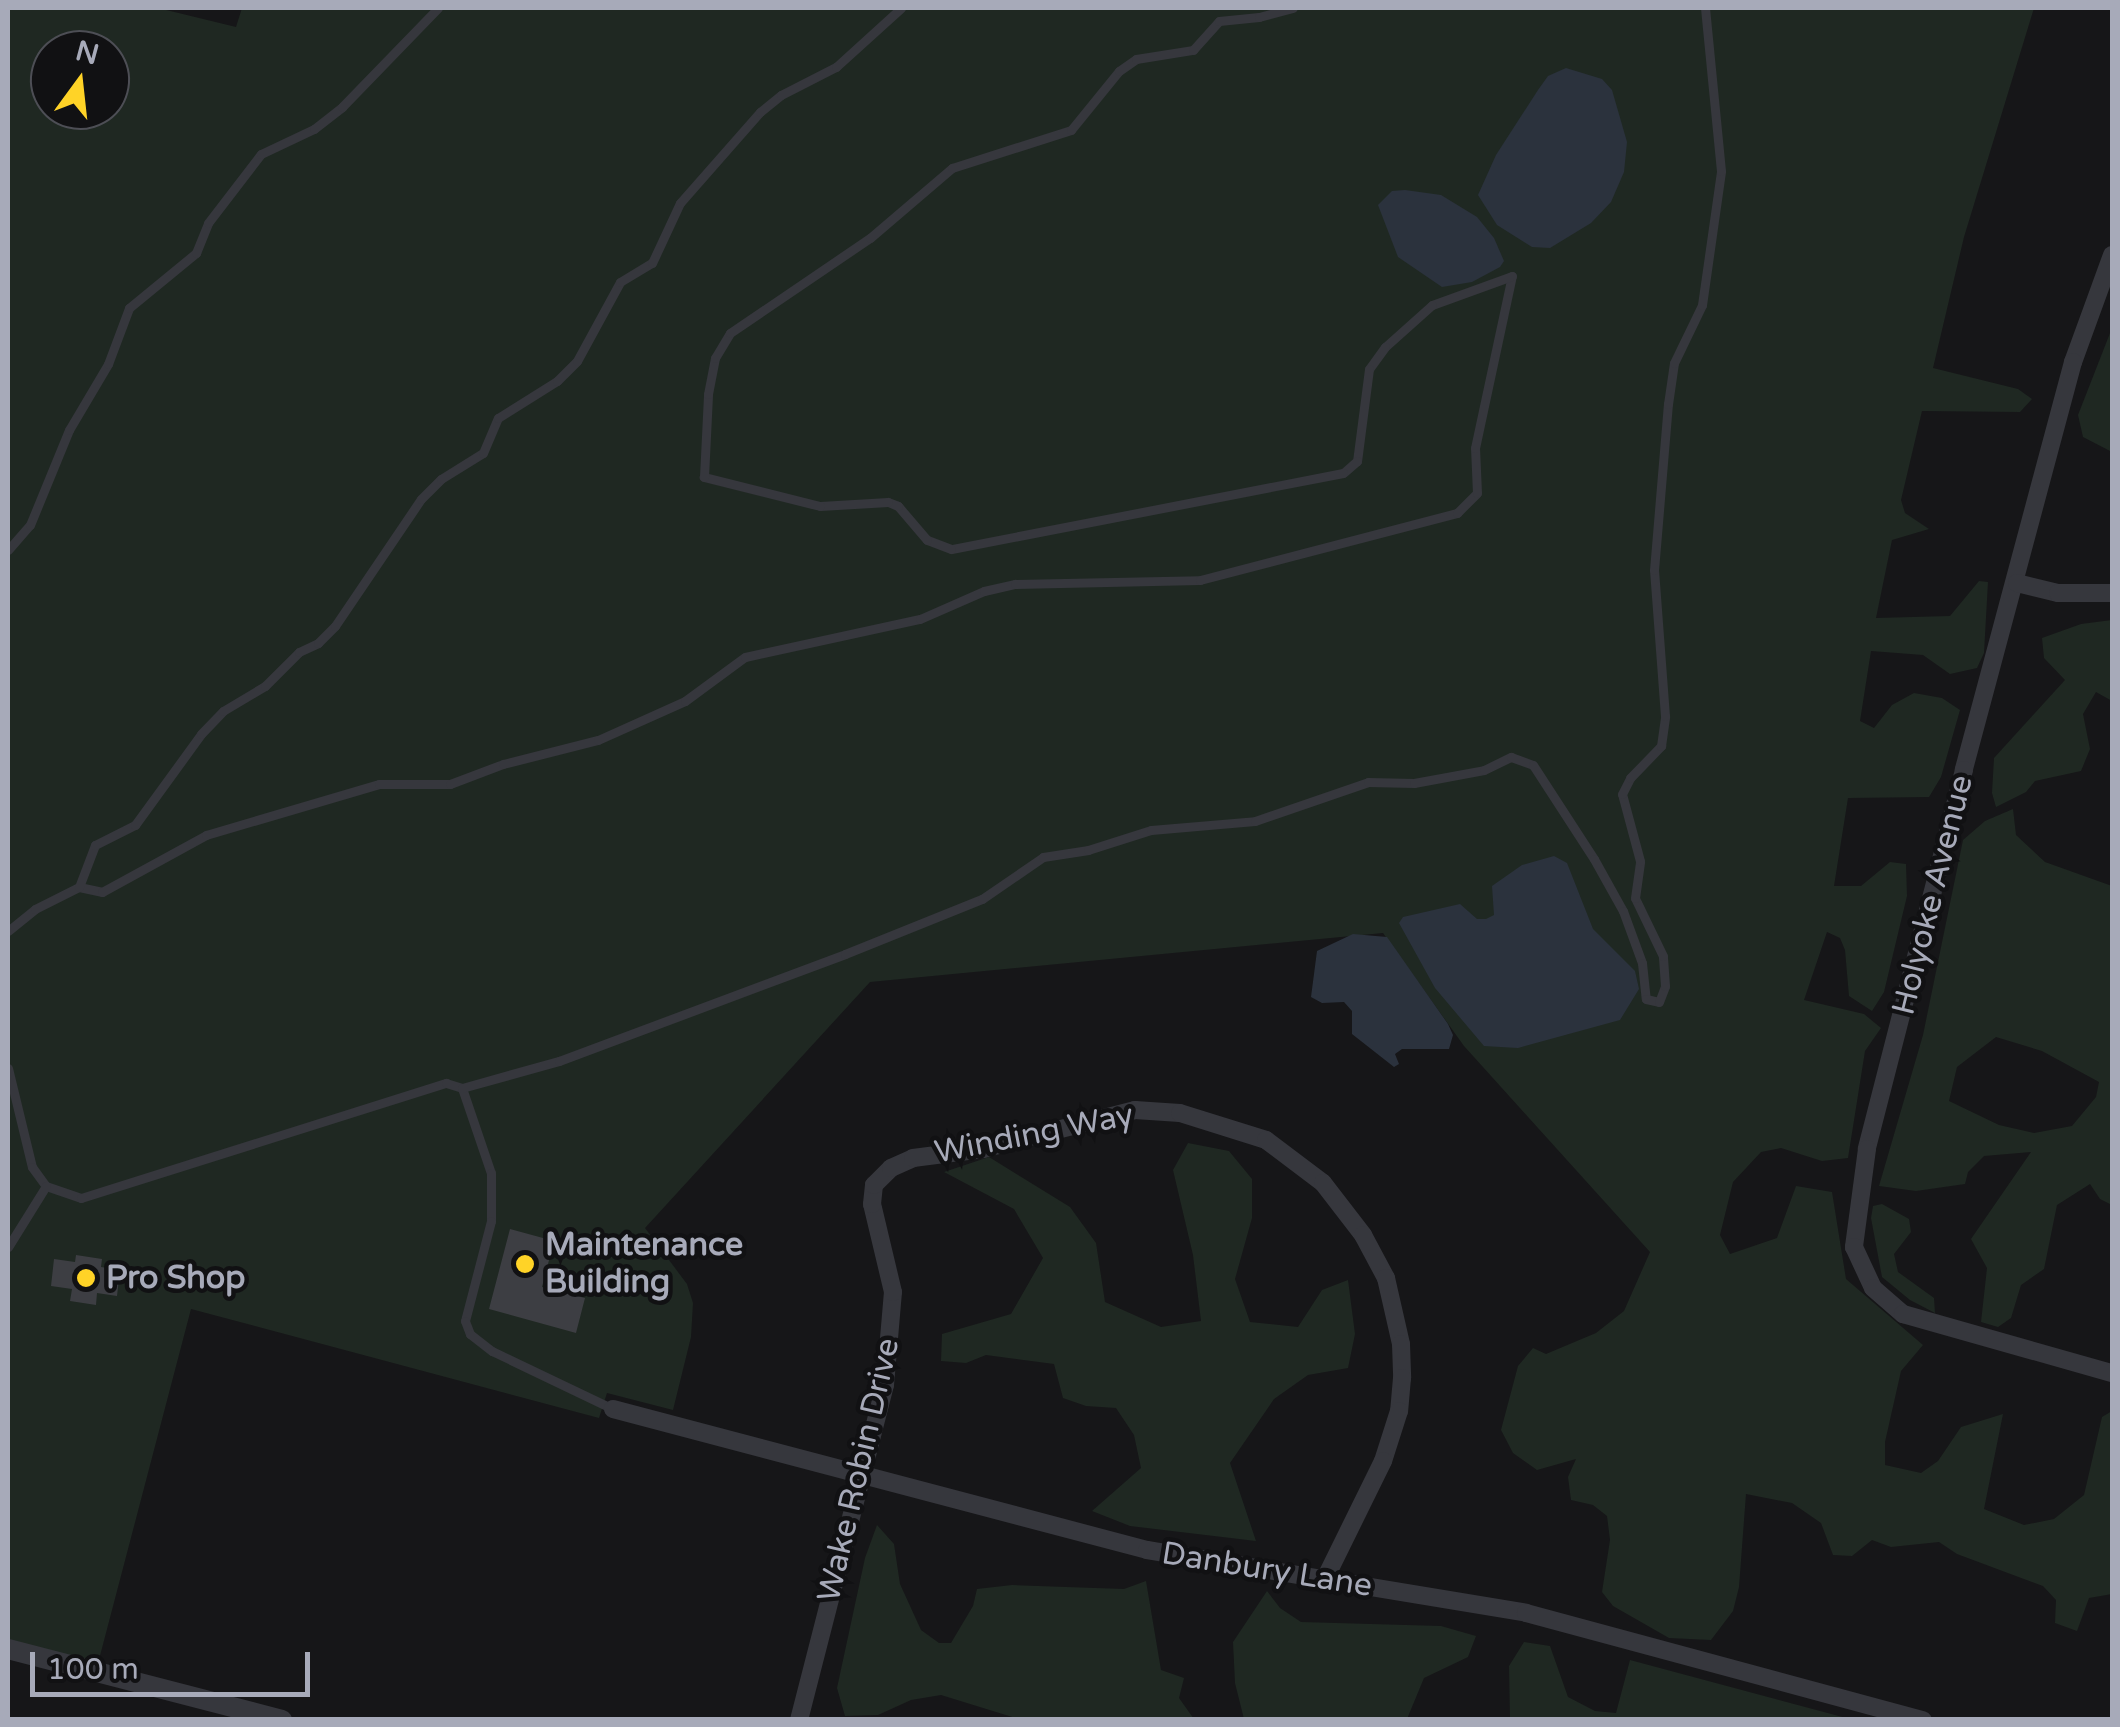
<!DOCTYPE html>
<html>
<head>
<meta charset="utf-8">
<style>
	body { margin:0 }
	#map { position:relative; width:2120px; height:1727px; overflow:hidden; background:#161618; font-family:"Varela Round",sans-serif }
	div>[style] { position:absolute }
	.green>* { inset:0; background:#1f2822 }
	.water>* { inset:0; background:#2b323d }
	.building>* { inset:0; background:#3d3e43 }
	.service>* { height:9px; margin:-4.5px; padding:0 4.5px; transform-origin:4.5px; border-radius:4.5px; background:#36373d }
	.minor>* { height:18px; margin:-9px; padding:0 9px; transform-origin:9px; border-radius:9px; background:#36373d }
	.tertiary>* { height:20px; margin:-10px; padding:0 10px; transform-origin:10px; border-radius:10px; background:#36373d }
	.dots>* { width:28px; height:28px; translate:-50% -50%; box-sizing:border-box; border:5px solid #111113; border-radius:50% }
	span { translate:-50% -50%; white-space:nowrap; text-align:center; line-height:1.15; -webkit-text-stroke:9px #111113; paint-order:stroke }
	.street-label { font-size:32px; color:#a7aab9 }
	.poi-label { font-size:32px; color:#a7aab9; font-weight:700 }
	.left { translate:0 -50%; text-align:left }
	.frame { position:absolute; inset:0; border:10px solid #a7aab9; pointer-events:none }
	.north { position:absolute; left:30px; top:30px; width:100px; height:100px; box-sizing:border-box; background:#111113; border:2px solid #4d4e55; border-radius:50%; rotate:15deg; font-size:28px; font-weight:700; line-height:40px; text-align:center; color:#a7aab9 }
	.north::after { content:''; display:block; margin:auto; width:35px; height:45px; background:#ffd327; clip-path:polygon(50% 0,100% 100%,50% 72%,0 100%) }
	.scale { position:absolute; left:30px; top:1652px; width:280px; height:45px; box-sizing:border-box; border:5px solid #a7aab9; border-top:0; padding-left:12px; font-size:30px; line-height:35px; white-space:nowrap; color:#a7aab9; -webkit-text-stroke:8px #111113; paint-order:stroke }
</style>
</head>
<body>
<div id="map">
	<div class="green">
		<i style="clip-path:polygon(evenodd,8px 8px,158px 8px,236px 27px,242px 8px,2034px 8px,1964px 237px,1933px 368px,2018px 389px,2032px 399px,2020px 412px,1922px 411px,1901px 500px,1905px 513px,1929px 529px,1892px 540px,1876px 618px,1950px 616px,1979px 581px,1988px 582px,1984px 653px,1977px 668px,1950px 674px,1923px 655px,1871px 651px,1860px 721px,1874px 728px,1892px 705px,1914px 693px,1942px 698px,1960px 710px,1941px 777px,1929px 797px,1848px 798px,1834px 886px,1861px 886px,1890px 862px,1906px 864px,1907px 896px,1884px 992px,1872px 1011px,1849px 996px,1845px 950px,1840px 938px,1827px 932px,1804px 1000px,1864px 1014px,1881px 1028px,1865px 1051px,1848px 1158px,1822px 1161px,1781px 1148px,1761px 1152px,1733px 1182px,1720px 1235px,1730px 1254px,1777px 1238px,1796px 1186px,1832px 1192px,1846px 1279px,1923px 1345px,1901px 1371px,1885px 1442px,1885px 1465px,1921px 1473px,1938px 1461px,1961px 1427px,2003px 1414px,1984px 1509px,2024px 1525px,2054px 1519px,2084px 1495px,2102px 1417px,2112px 1411px,2112px 1594px,2089px 1598px,2077px 1631px,2055px 1623px,2056px 1600px,2043px 1586px,1957px 1554px,1939px 1542px,1891px 1547px,1872px 1540px,1852px 1556px,1833px 1555px,1821px 1523px,1792px 1503px,1746px 1494px,1739px 1587px,1733px 1611px,1711px 1640px,1669px 1638px,1613px 1606px,1602px 1592px,1610px 1540px,1607px 1516px,1593px 1505px,1571px 1500px,1568px 1477px,1576px 1459px,1537px 1470px,1513px 1453px,1501px 1430px,1518px 1366px,1533px 1348px,1546px 1354px,1596px 1333px,1624px 1311px,1650px 1252px,1464px 1046px,1383px 933px,870px 982px,645px 1228px,687px 1284px,693px 1303px,691px 1337px,673px 1410px,607px 1393px,599px 1418px,191px 1309px,96px 1671px,8px 1647px,8px 8px,50px 50px,110px 50px,110px 110px,50px 110px,50px 50px)"></i>
		<i style="clip-path:polygon(2112px 328px,2112px 452px,2083px 437px,2078px 415px)"></i>
		<i style="clip-path:polygon(2112px 620px,2112px 701px,2096px 692px,2083px 714px,2090px 749px,2081px 771px,2035px 781px,2026px 792px,1996px 807px,1992px 793px,1994px 758px,2065px 680px,2044px 658px,2042px 638px,2081px 624px)"></i>
		<i style="clip-path:polygon(evenodd,2013px 809px,2016px 835px,2045px 862px,2112px 886px,2112px 1205px,2100px 1199px,2090px 1184px,2057px 1205px,2044px 1269px,2021px 1285px,2011px 1318px,1998px 1327px,1981px 1322px,1987px 1268px,1971px 1239px,2031px 1152px,1984px 1156px,1968px 1172px,1965px 1184px,1916px 1191px,1879px 1186px,1923px 1035px,1963px 840px,1985px 821px,2013px 809px,1996px 1037px,2042px 1051px,2099px 1082px,2096px 1097px,2072px 1126px,2034px 1133px,1999px 1125px,1949px 1101px,1957px 1067px,1996px 1037px)"></i>
		<i style="clip-path:polygon(1188px 1143px,1229px 1151px,1252px 1179px,1252px 1218px,1235px 1279px,1250px 1322px,1298px 1327px,1322px 1290px,1348px 1280px,1355px 1334px,1348px 1368px,1308px 1375px,1274px 1399px,1230px 1463px,1256px 1541px,1130px 1526px,1092px 1511px,1141px 1468px,1134px 1435px,1116px 1408px,1086px 1406px,1063px 1398px,1054px 1364px,986px 1355px,966px 1363px,941px 1361px,942px 1334px,1011px 1314px,1043px 1258px,1014px 1209px,944px 1172px,989px 1157px,1070px 1207px,1096px 1243px,1105px 1302px,1161px 1327px,1201px 1321px,1193px 1255px,1173px 1170px)"></i>
		<i style="clip-path:polygon(1882px 1204px,1909px 1219px,1911px 1232px,1894px 1254px,1898px 1272px,1934px 1298px,1935px 1313px,1910px 1300px,1882px 1277px,1871px 1218px,1873px 1206px)"></i>
		<i style="clip-path:polygon(877px 1525px,894px 1544px,900px 1584px,921px 1630px,939px 1643px,951px 1643px,973px 1606px,977px 1589px,1012px 1585px,1124px 1589px,1146px 1581px,1161px 1670px,1184px 1678px,1179px 1698px,1194px 1719px,1019px 1719px,941px 1695px,911px 1700px,878px 1715px,845px 1716px,837px 1688px,865px 1558px)"></i>
		<i style="clip-path:polygon(1267px 1591px,1280px 1608px,1301px 1622px,1441px 1626px,1476px 1636px,1468px 1657px,1424px 1678px,1407px 1719px,1244px 1719px,1235px 1683px,1233px 1642px)"></i>
		<i style="clip-path:polygon(1524px 1642px,1550px 1646px,1568px 1697px,1595px 1711px,1616px 1713px,1630px 1660px,1850px 1719px,1510px 1719px,1509px 1666px)"></i>
	</div>
	<div class="water">
		<i style="clip-path:polygon(1566px 68px,1602px 79px,1612px 90px,1627px 142px,1624px 172px,1611px 202px,1591px 223px,1550px 248px,1532px 247px,1497px 225px,1478px 195px,1496px 155px,1538px 90px,1548px 76px)"></i>
		<i style="clip-path:polygon(1405px 190px,1441px 195px,1477px 217px,1494px 238px,1504px 261px,1500px 267px,1472px 282px,1442px 287px,1398px 257px,1378px 205px,1392px 191px)"></i>
		<i style="clip-path:polygon(1554px 856px,1567px 863px,1593px 929px,1635px 971px,1639px 989px,1620px 1020px,1518px 1048px,1484px 1046px,1435px 988px,1399px 923px,1403px 917px,1460px 904px,1477px 919px,1486px 919px,1494px 915px,1492px 886px,1522px 865px)"></i>
		<i style="clip-path:polygon(1353px 934px,1387px 937px,1448px 1024px,1453px 1035px,1449px 1049px,1402px 1049px,1395px 1054px,1399px 1064px,1394px 1067px,1352px 1034px,1352px 1011px,1344px 1002px,1322px 1003px,1311px 997px,1317px 951px)"></i>
	</div>
	<div class="building">
		<i style="clip-path:polygon(510px 1229px,554px 1241px,542px 1287px,585px 1298px,576px 1333px,489px 1309px)"></i>
		<i style="clip-path:polygon(76px 1255px,102px 1259px,101px 1267px,120px 1270px,117px 1296px,97px 1293px,96px 1305px,70px 1301px,72px 1289px,51px 1286px,54px 1259px,75px 1262px)"></i>
	</div>
	<div class="service">
		<i style="left:8px;top:550px;width:33px;rotate:-49deg"></i>
		<i style="left:30px;top:525px;width:103px;rotate:-67.7deg"></i>
		<i style="left:69px;top:430px;width:77px;rotate:-59.4deg"></i>
		<i style="left:108px;top:364px;width:60px;rotate:-69.4deg"></i>
		<i style="left:129px;top:308px;width:87px;rotate:-39.4deg"></i>
		<i style="left:196px;top:253px;width:32px;rotate:-68deg"></i>
		<i style="left:208px;top:223px;width:87px;rotate:-52.5deg"></i>
		<i style="left:261px;top:154px;width:59px;rotate:-25.3deg"></i>
		<i style="left:314px;top:129px;width:36px;rotate:-38deg"></i>
		<i style="left:342px;top:107px;width:138px;rotate:-45.9deg"></i>
		<i style="left:79px;top:887px;width:24px;rotate:12deg"></i>
		<i style="left:102px;top:892px;width:119px;rotate:-28.7deg"></i>
		<i style="left:206px;top:835px;width:180px;rotate:-16.4deg"></i>
		<i style="left:379px;top:784px;width:71px"></i>
		<i style="left:450px;top:784px;width:57px;rotate:-20.7deg"></i>
		<i style="left:503px;top:764px;width:98px;rotate:-14.2deg"></i>
		<i style="left:598px;top:740px;width:95px;rotate:-24.1deg"></i>
		<i style="left:685px;top:701px;width:74px;rotate:-36.3deg"></i>
		<i style="left:745px;top:657px;width:179px;rotate:-12.3deg"></i>
		<i style="left:920px;top:619px;width:70px;rotate:-23.6deg"></i>
		<i style="left:984px;top:591px;width:32px;rotate:-13deg"></i>
		<i style="left:1015px;top:584px;width:185px;rotate:-1.2deg"></i>
		<i style="left:1200px;top:580px;width:266px;rotate:-14.6deg"></i>
		<i style="left:1457px;top:513px;width:28px;rotate:-45deg"></i>
		<i style="left:1477px;top:493px;width:45px;rotate:-92.5deg"></i>
		<i style="left:1475px;top:448px;width:176px;rotate:-77.9deg"></i>
		<i style="left:1512px;top:276px;width:85px;rotate:160.1deg"></i>
		<i style="left:1432px;top:305px;width:63px;rotate:138.2deg"></i>
		<i style="left:1385px;top:347px;width:27px;rotate:126deg"></i>
		<i style="left:1369px;top:369px;width:93px;rotate:97.4deg"></i>
		<i style="left:1357px;top:461px;width:18px;rotate:139deg"></i>
		<i style="left:1343px;top:473px;width:399px;rotate:169deg"></i>
		<i style="left:951px;top:549px;width:26px;rotate:-159deg"></i>
		<i style="left:927px;top:540px;width:45px;rotate:-130.5deg"></i>
		<i style="left:898px;top:506px;width:11px;rotate:-158deg"></i>
		<i style="left:888px;top:502px;width:68px;rotate:176.6deg"></i>
		<i style="left:820px;top:506px;width:120px;rotate:-166deg"></i>
		<i style="left:704px;top:477px;width:83px;rotate:-87.2deg"></i>
		<i style="left:708px;top:394px;width:37px;rotate:-79deg"></i>
		<i style="left:715px;top:358px;width:29px;rotate:-59deg"></i>
		<i style="left:730px;top:333px;width:169px;rotate:-34.2deg"></i>
		<i style="left:870px;top:238px;width:108px;rotate:-40.5deg"></i>
		<i style="left:952px;top:168px;width:125px;rotate:-17.7deg"></i>
		<i style="left:1071px;top:130px;width:76px;rotate:-50.9deg"></i>
		<i style="left:1119px;top:71px;width:21px;rotate:-35deg"></i>
		<i style="left:1136px;top:59px;width:58px;rotate:-9deg"></i>
		<i style="left:1193px;top:50px;width:39px;rotate:-48deg"></i>
		<i style="left:1219px;top:21px;width:40px;rotate:-5.7deg"></i>
		<i style="left:1259px;top:17px;width:35px;rotate:-15deg"></i>
		<i style="left:8px;top:931px;width:35px;rotate:-39deg"></i>
		<i style="left:35px;top:909px;width:49px;rotate:-26.6deg"></i>
		<i style="left:79px;top:887px;width:45px;rotate:-69.1deg"></i>
		<i style="left:95px;top:845px;width:45px;rotate:-26.6deg"></i>
		<i style="left:135px;top:825px;width:112px;rotate:-54deg"></i>
		<i style="left:201px;top:734px;width:32px;rotate:-46deg"></i>
		<i style="left:223px;top:711px;width:49px;rotate:-30.8deg"></i>
		<i style="left:265px;top:686px;width:48px;rotate:-45deg"></i>
		<i style="left:299px;top:652px;width:21px;rotate:-25deg"></i>
		<i style="left:318px;top:643px;width:24px;rotate:-45deg"></i>
		<i style="left:335px;top:626px;width:153px;rotate:-55.9deg"></i>
		<i style="left:421px;top:499px;width:28px;rotate:-45deg"></i>
		<i style="left:441px;top:479px;width:49px;rotate:-31.8deg"></i>
		<i style="left:483px;top:453px;width:38px;rotate:-67deg"></i>
		<i style="left:498px;top:418px;width:70px;rotate:-32.1deg"></i>
		<i style="left:557px;top:381px;width:28px;rotate:-45deg"></i>
		<i style="left:577px;top:361px;width:90px;rotate:-61.4deg"></i>
		<i style="left:620px;top:282px;width:37px;rotate:-31deg"></i>
		<i style="left:652px;top:263px;width:66px;rotate:-65deg"></i>
		<i style="left:680px;top:203px;width:121px;rotate:-48.7deg"></i>
		<i style="left:760px;top:112px;width:27px;rotate:-39deg"></i>
		<i style="left:781px;top:95px;width:62px;rotate:-27deg"></i>
		<i style="left:836px;top:67px;width:88px;rotate:-42.2deg"></i>
		<i style="left:8px;top:1068px;width:102px;rotate:76.4deg"></i>
		<i style="left:32px;top:1167px;width:24px;rotate:54deg"></i>
		<i style="left:46px;top:1186px;width:37px;rotate:19deg"></i>
		<i style="left:81px;top:1198px;width:383px;rotate:-17.5deg"></i>
		<i style="left:446px;top:1083px;width:17px;rotate:17deg"></i>
		<i style="left:462px;top:1088px;width:90px;rotate:71.2deg"></i>
		<i style="left:491px;top:1173px;width:48px;rotate:90deg"></i>
		<i style="left:491px;top:1221px;width:103px;rotate:104.6deg"></i>
		<i style="left:465px;top:1321px;width:14px;rotate:69deg"></i>
		<i style="left:470px;top:1334px;width:28px;rotate:38deg"></i>
		<i style="left:492px;top:1351px;width:134px;rotate:25.6deg"></i>
		<i style="left:462px;top:1088px;width:101px;rotate:-15.6deg"></i>
		<i style="left:559px;top:1061px;width:305px;rotate:-20.5deg"></i>
		<i style="left:845px;top:954px;width:148px;rotate:-21.9deg"></i>
		<i style="left:982px;top:899px;width:74px;rotate:-34.5deg"></i>
		<i style="left:1043px;top:857px;width:46px;rotate:-8.8deg"></i>
		<i style="left:1088px;top:850px;width:66px;rotate:-17.6deg"></i>
		<i style="left:1151px;top:830px;width:104px;rotate:-4.9deg"></i>
		<i style="left:1255px;top:821px;width:120px;rotate:-19deg"></i>
		<i style="left:1368px;top:782px;width:46px;rotate:1.2deg"></i>
		<i style="left:1414px;top:783px;width:71px;rotate:-10.5deg"></i>
		<i style="left:1484px;top:770px;width:30px;rotate:-26deg"></i>
		<i style="left:1511px;top:757px;width:23px;rotate:20deg"></i>
		<i style="left:1533px;top:765px;width:112px;rotate:57deg"></i>
		<i style="left:1594px;top:859px;width:60px;rotate:60.9deg"></i>
		<i style="left:1623px;top:911px;width:55px;rotate:69.9deg"></i>
		<i style="left:1642px;top:963px;width:36px;rotate:84deg"></i>
		<i style="left:1646px;top:999px;width:13px;rotate:13deg"></i>
		<i style="left:1659px;top:1002px;width:17px;rotate:-69deg"></i>
		<i style="left:1665px;top:986px;width:30px;rotate:-94deg"></i>
		<i style="left:1663px;top:956px;width:64px;rotate:-115.8deg"></i>
		<i style="left:1635px;top:898px;width:37px;rotate:-82deg"></i>
		<i style="left:1640px;top:861px;width:69px;rotate:-105deg"></i>
		<i style="left:1622px;top:794px;width:18px;rotate:-63deg"></i>
		<i style="left:1630px;top:778px;width:45px;rotate:-45.9deg"></i>
		<i style="left:1661px;top:746px;width:30px;rotate:-82deg"></i>
		<i style="left:1665px;top:716px;width:146px;rotate:-94.3deg"></i>
		<i style="left:1654px;top:570px;width:167px;rotate:-85.2deg"></i>
		<i style="left:1668px;top:404px;width:41px;rotate:-81.7deg"></i>
		<i style="left:1674px;top:363px;width:64px;rotate:-64.2deg"></i>
		<i style="left:1702px;top:305px;width:135px;rotate:-81.9deg"></i>
		<i style="left:1721px;top:171px;width:164px;rotate:-95.6deg"></i>
		<i style="left:8px;top:1247px;width:72px;rotate:-58.1deg"></i>
	</div>
	<div class="minor">
		<i style="left:2112px;top:255px;width:114px;rotate:110deg"></i>
		<i style="left:2073px;top:362px;width:422px;rotate:105deg"></i>
		<i style="left:1964px;top:770px;width:391px;rotate:104.4deg"></i>
		<i style="left:1867px;top:1149px;width:99px;rotate:97.6deg"></i>
		<i style="left:1854px;top:1247px;width:45px;rotate:65.1deg"></i>
		<i style="left:1873px;top:1288px;width:40px;rotate:41deg"></i>
		<i style="left:1903px;top:1314px;width:217px;rotate:15.8deg"></i>
		<i style="left:2017px;top:583px;width:42px;rotate:13.7deg"></i>
		<i style="left:2058px;top:593px;width:54px"></i>
		<i style="left:613px;top:1409px;width:552px;rotate:14.79deg"></i>
		<i style="left:1147px;top:1550px;width:384px;rotate:9.4deg"></i>
		<i style="left:1526px;top:1613px;width:411px;rotate:15.1deg"></i>
		<i style="left:799px;top:1720px;width:346px;rotate:-75.6deg"></i>
		<i style="left:885px;top:1385px;width:93px;rotate:-85.1deg"></i>
		<i style="left:893px;top:1292px;width:90px;rotate:-103.4deg"></i>
		<i style="left:872px;top:1204px;width:19px;rotate:-84deg"></i>
		<i style="left:874px;top:1185px;width:24px;rotate:-45deg"></i>
		<i style="left:891px;top:1168px;width:24px;rotate:-24deg"></i>
		<i style="left:913px;top:1158px;width:71px;rotate:-7.3deg"></i>
		<i style="left:983px;top:1149px;width:157px;rotate:-14.4deg"></i>
		<i style="left:1135px;top:1110px;width:45px;rotate:3.8deg"></i>
		<i style="left:1180px;top:1113px;width:90px;rotate:17.4deg"></i>
		<i style="left:1266px;top:1140px;width:71px;rotate:37deg"></i>
		<i style="left:1323px;top:1183px;width:66px;rotate:52.4deg"></i>
		<i style="left:1363px;top:1235px;width:49px;rotate:61.9deg"></i>
		<i style="left:1386px;top:1278px;width:68px;rotate:77.2deg"></i>
		<i style="left:1401px;top:1344px;width:34px;rotate:88deg"></i>
		<i style="left:1402px;top:1378px;width:33px;rotate:95deg"></i>
		<i style="left:1399px;top:1411px;width:52px;rotate:107.7deg"></i>
		<i style="left:1383px;top:1461px;width:134px;rotate:116.2deg"></i>
	</div>
	<div class="tertiary">
		<i style="left:8px;top:1649px;width:283px;rotate:14.5deg"></i>
	</div>
	<div class="dots">
		<i style="left:525px;top:1264px;background:#ffd327"></i>
		<i style="left:86px;top:1278px;background:#ffd327"></i>
	</div>
	<div class="street-label">
		<span style="left:1933px;top:895px;rotate:-76deg">Holyoke Avenue</span>
		<span style="left:1034px;top:1134px;rotate:-11deg">Winding Way</span>
		<span style="left:859px;top:1470px;rotate:-77deg">Wake Robin Drive</span>
		<span style="left:1267px;top:1570px;rotate:9deg">Danbury Lane</span>
	</div>
	<div class="poi-label">
		<span class="left" style="left:545px;top:1264px">Maintenance<br>Building</span>
		<span class="left" style="left:106px;top:1278px">Pro Shop</span>
	</div>
	<div class="frame"></div>
	<div class="north">N</div>
	<div class="scale">100 m</div>
</div>
</body>
</html>
